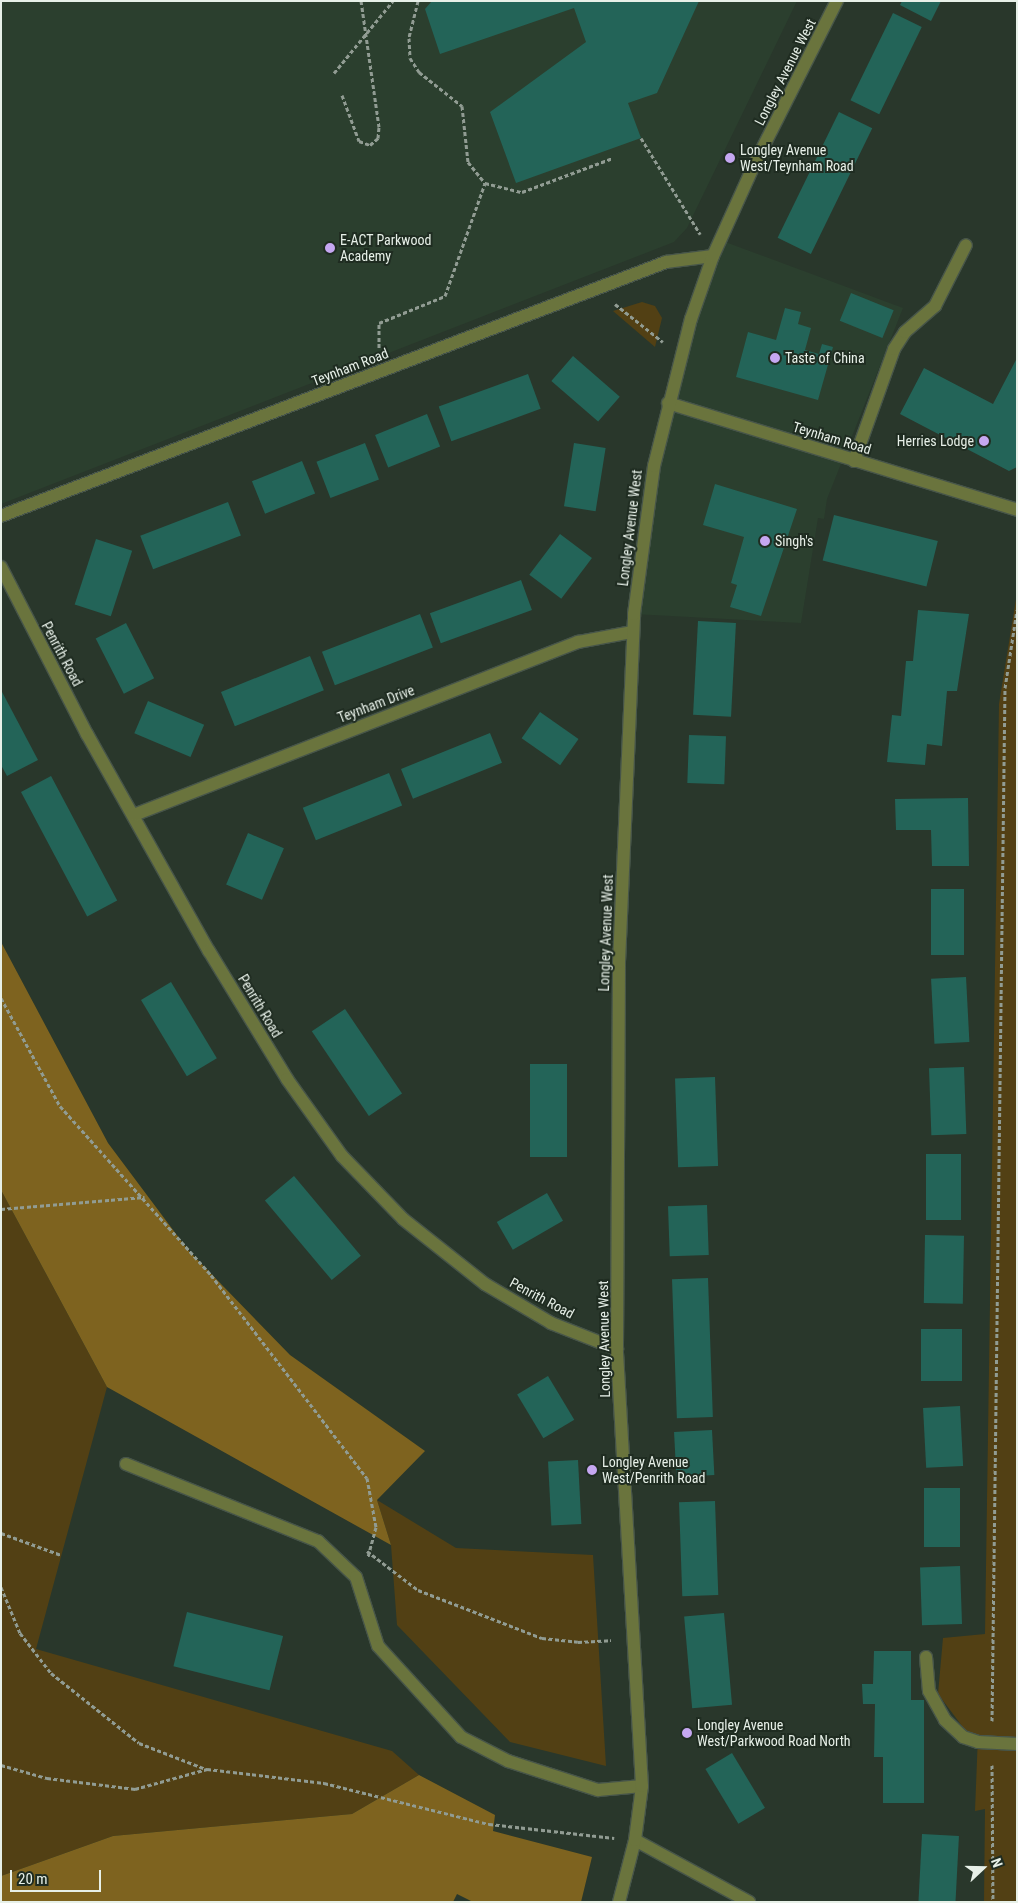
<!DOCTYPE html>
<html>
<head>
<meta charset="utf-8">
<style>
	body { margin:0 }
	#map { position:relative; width:1018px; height:1903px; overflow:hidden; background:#29372b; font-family:"Roboto Condensed",sans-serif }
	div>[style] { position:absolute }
	.built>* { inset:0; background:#2b3f2e }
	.green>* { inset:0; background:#524014 }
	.forest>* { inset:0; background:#7e631f }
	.building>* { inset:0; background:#236458; transform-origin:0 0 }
	.path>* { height:3px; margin-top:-1.5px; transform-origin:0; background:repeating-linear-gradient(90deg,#919c93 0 4px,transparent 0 6.5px) }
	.roads { filter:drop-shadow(1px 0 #475549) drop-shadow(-1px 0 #475549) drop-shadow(0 1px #475549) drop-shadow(0 -1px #475549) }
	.lane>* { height:12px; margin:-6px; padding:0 6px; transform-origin:6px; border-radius:6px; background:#6a743d }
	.street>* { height:12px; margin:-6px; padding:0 6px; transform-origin:6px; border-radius:6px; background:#6a743d }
	.dots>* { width:14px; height:14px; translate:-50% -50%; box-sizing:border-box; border:2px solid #1f2c21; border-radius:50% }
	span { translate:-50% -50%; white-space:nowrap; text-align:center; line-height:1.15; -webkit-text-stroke:4px #1f2c21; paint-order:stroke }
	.street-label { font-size:14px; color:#e7f0e8 }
	.poi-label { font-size:14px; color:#e7f0e8 }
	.left { translate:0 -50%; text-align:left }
	.right { translate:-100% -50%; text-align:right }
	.frame { position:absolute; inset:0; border:2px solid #e7f0e8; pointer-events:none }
	.north { position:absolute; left:958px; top:1843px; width:50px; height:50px; -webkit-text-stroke:4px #1f2c21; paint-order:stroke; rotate:69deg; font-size:14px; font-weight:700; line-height:20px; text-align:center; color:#e7f0e8 }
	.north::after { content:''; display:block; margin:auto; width:18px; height:22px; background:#e7f0e8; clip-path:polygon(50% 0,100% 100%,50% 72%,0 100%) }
	.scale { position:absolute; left:10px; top:1870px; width:91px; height:22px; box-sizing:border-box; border:2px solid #e7f0e8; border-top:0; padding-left:6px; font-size:15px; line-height:18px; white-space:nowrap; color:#e7f0e8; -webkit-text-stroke:4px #1f2c21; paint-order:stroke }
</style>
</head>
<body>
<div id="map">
	<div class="built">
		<i style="clip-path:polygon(1px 1px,797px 1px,687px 228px,674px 242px,1px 504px)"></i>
		<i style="clip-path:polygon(720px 240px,903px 308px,827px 499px,824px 519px,818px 518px,801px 623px,634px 614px,654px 466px)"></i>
	</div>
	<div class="green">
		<i style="clip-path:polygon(642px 302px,655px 306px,662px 318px,655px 347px,613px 311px)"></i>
		<i style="clip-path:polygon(1017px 593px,1017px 1902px,984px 1902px,985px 1809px,975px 1811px,978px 1735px,965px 1730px,938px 1694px,943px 1638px,985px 1634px,999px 704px)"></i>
		<i style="clip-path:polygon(1px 1190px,107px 1387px,36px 1649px,392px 1751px,419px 1775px,352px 1814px,113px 1836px,1px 1876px)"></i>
		<i style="clip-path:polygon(377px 1500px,456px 1548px,593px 1555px,606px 1766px,510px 1742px,397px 1625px,391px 1545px)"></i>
	</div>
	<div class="forest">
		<i style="clip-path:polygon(1px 942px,108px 1143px,188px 1250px,290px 1355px,425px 1451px,377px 1500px,391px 1545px,107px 1387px,1px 1190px)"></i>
		<i style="clip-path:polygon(419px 1775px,495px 1815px,493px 1831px,592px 1857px,581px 1902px,473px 1902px,457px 1894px,453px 1902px,1px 1902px,1px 1876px,113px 1836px,352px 1814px)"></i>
	</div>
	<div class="building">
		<i style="clip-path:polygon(432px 1px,699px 1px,657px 93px,628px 103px,641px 138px,516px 183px,490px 112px,586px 42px,574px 8px,440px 54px,425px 9px)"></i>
		<i style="clip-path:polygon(902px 1px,941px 1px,931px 21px,900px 5px)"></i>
		<i style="left:893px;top:13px;width:32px;height:97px;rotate:26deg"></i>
		<i style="left:839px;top:112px;width:37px;height:140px;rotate:26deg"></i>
		<i style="left:851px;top:293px;width:46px;height:30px;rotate:22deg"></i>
		<i style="clip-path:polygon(785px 308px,801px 312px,798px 324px,811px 328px,805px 350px,819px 354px,822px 344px,833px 347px,818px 400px,736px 377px,748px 332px,776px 340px)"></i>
		<i style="left:573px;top:356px;width:62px;height:33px;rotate:41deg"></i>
		<i style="clip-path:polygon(1017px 358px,1017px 467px,1009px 471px,900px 414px,924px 368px,993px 404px)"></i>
		<i style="left:528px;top:374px;width:37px;height:95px;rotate:70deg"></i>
		<i style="left:427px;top:414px;width:35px;height:56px;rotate:68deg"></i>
		<i style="left:365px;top:443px;width:39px;height:52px;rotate:69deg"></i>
		<i style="left:574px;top:443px;width:32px;height:64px;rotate:9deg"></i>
		<i style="left:302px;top:461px;width:35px;height:54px;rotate:68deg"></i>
		<i style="clip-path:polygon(715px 484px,797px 509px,761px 616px,730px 607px,737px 585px,731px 583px,744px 537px,703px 525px)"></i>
		<i style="left:228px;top:502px;width:36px;height:94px;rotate:69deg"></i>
		<i style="left:834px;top:515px;width:107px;height:47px;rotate:14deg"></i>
		<i style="left:560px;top:534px;width:40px;height:51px;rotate:37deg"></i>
		<i style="left:96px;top:539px;width:38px;height:69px;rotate:18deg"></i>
		<i style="left:521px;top:580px;width:32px;height:97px;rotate:70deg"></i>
		<i style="clip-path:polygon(918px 610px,969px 614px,957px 691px,947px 691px,942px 746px,927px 744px,925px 765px,887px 762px,892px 715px,901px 716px,906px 661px,913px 661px)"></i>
		<i style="left:420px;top:614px;width:36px;height:105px;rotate:69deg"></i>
		<i style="left:698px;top:621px;width:38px;height:94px;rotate:3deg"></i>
		<i style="left:126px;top:623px;width:62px;height:34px;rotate:63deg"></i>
		<i style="left:310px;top:656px;width:37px;height:96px;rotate:68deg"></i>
		<i style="clip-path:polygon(1px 690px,38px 760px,7px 776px,1px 765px)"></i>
		<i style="left:148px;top:701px;width:61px;height:35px;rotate:23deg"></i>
		<i style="left:540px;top:712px;width:47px;height:32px;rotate:35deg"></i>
		<i style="left:490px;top:733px;width:32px;height:96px;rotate:68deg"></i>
		<i style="left:689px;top:735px;width:37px;height:48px;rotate:2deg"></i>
		<i style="left:389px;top:773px;width:35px;height:93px;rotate:68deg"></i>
		<i style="left:51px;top:776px;width:141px;height:34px;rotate:62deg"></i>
		<i style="clip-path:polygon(968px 798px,969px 866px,932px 866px,931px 830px,896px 830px,895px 799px)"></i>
		<i style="left:248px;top:833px;width:39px;height:56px;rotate:23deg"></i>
		<i style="left:931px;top:889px;width:33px;height:66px"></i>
		<i style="left:966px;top:977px;width:65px;height:35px;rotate:87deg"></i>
		<i style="left:171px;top:982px;width:89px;height:35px;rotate:59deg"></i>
		<i style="left:345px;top:1009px;width:102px;height:40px;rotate:56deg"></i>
		<i style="left:530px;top:1064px;width:37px;height:93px"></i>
		<i style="left:964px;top:1067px;width:67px;height:35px;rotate:88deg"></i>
		<i style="left:715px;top:1077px;width:89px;height:40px;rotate:88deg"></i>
		<i style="left:926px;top:1154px;width:35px;height:66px"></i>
		<i style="left:294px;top:1176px;width:104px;height:38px;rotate:50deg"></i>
		<i style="left:547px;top:1193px;width:32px;height:58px;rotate:60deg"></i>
		<i style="left:707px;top:1205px;width:50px;height:39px;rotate:88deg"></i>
		<i style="left:925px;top:1235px;width:39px;height:68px;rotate:1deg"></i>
		<i style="left:708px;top:1278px;width:139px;height:36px;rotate:88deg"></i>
		<i style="left:921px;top:1329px;width:41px;height:52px"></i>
		<i style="left:548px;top:1376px;width:51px;height:36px;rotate:59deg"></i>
		<i style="left:960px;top:1406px;width:60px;height:37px;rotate:87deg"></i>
		<i style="left:712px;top:1430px;width:45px;height:38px;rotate:87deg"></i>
		<i style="left:578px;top:1460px;width:64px;height:30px;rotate:87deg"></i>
		<i style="left:960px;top:1488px;width:59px;height:36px;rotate:90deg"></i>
		<i style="left:715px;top:1501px;width:94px;height:36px;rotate:88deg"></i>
		<i style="left:960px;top:1566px;width:58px;height:40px;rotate:88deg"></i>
		<i style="left:187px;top:1612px;width:99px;height:56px;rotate:14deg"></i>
		<i style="left:724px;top:1613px;width:92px;height:40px;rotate:85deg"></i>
		<i style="clip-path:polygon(874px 1651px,911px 1651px,911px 1700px,924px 1700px,924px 1803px,883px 1803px,883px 1757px,874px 1757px,875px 1704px,863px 1704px,862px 1684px,873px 1684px)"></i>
		<i style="left:732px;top:1753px;width:64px;height:31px;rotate:59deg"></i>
		<i style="left:922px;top:1834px;width:37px;height:68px;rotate:3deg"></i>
	</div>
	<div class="path">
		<i style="left:418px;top:1px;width:38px;rotate:104deg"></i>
		<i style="left:409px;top:38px;width:20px;rotate:87deg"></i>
		<i style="left:410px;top:58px;width:17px;rotate:57deg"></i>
		<i style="left:419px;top:72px;width:55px;rotate:38.3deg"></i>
		<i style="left:462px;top:106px;width:56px;rotate:83.9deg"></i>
		<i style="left:468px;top:162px;width:27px;rotate:51deg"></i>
		<i style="left:334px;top:73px;width:93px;rotate:-50.7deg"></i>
		<i style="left:342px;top:95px;width:49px;rotate:69.7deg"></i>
		<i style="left:359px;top:141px;width:12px;rotate:20deg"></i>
		<i style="left:370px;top:145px;width:11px;rotate:-41deg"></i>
		<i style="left:378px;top:138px;width:11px;rotate:-85deg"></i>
		<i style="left:379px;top:127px;width:127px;rotate:-98.1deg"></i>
		<i style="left:641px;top:138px;width:113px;rotate:58.4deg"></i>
		<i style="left:615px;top:304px;width:61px;rotate:38.4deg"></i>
		<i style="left:379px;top:348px;width:25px;rotate:-90deg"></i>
		<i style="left:379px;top:323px;width:71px;rotate:-22.2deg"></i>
		<i style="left:445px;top:296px;width:120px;rotate:-70.5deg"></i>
		<i style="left:485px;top:183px;width:38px;rotate:14deg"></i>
		<i style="left:522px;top:192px;width:97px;rotate:-20.5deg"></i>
		<i style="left:1px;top:998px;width:123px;rotate:61.4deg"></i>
		<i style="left:60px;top:1106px;width:227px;rotate:48.2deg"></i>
		<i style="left:211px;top:1275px;width:256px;rotate:52.5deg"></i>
		<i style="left:367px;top:1478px;width:50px;rotate:79.6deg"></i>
		<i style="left:376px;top:1527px;width:31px;rotate:105deg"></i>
		<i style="left:1px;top:1209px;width:144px;rotate:-4.8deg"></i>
		<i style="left:1px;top:1533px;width:64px;rotate:20.1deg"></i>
		<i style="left:367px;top:1551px;width:64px;rotate:37.4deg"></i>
		<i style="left:418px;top:1590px;width:133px;rotate:21.2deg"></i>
		<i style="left:542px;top:1638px;width:36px;rotate:6deg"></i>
		<i style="left:578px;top:1642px;width:33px;rotate:-3deg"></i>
		<i style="left:1px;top:1587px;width:50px;rotate:67.6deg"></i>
		<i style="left:20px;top:1633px;width:51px;rotate:52.2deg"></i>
		<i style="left:51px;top:1673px;width:112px;rotate:38.5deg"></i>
		<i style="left:139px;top:1743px;width:72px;rotate:21.2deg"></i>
		<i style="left:992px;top:1721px;width:1033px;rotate:-89.28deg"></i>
		<i style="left:1005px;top:688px;width:79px;rotate:-81.3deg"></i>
		<i style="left:1px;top:1765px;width:48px;rotate:15.8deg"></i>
		<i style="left:47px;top:1778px;width:89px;rotate:7.1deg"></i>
		<i style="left:135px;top:1789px;width:75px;rotate:-15.5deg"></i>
		<i style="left:207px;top:1769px;width:118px;rotate:6.8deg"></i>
		<i style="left:324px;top:1783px;width:170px;rotate:14deg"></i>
		<i style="left:489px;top:1824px;width:126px;rotate:6.4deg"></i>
		<i style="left:992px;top:1765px;width:137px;rotate:89.6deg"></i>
	</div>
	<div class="roads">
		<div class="lane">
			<i style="left:854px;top:461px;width:119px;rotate:-70.3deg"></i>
			<i style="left:894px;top:349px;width:20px;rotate:-57deg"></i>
			<i style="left:905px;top:332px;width:40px;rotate:-41deg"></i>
			<i style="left:935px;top:306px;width:68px;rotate:-63.1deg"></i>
			<i style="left:126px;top:1464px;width:207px;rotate:21.9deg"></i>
			<i style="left:318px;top:1541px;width:52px;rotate:43.5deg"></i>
			<i style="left:356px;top:1577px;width:72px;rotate:72.3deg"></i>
			<i style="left:378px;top:1646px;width:123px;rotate:47.6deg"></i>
			<i style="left:461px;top:1737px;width:53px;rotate:27.1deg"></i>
			<i style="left:508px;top:1761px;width:95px;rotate:17.9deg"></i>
			<i style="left:598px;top:1790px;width:44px;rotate:-5.2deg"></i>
			<i style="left:926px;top:1657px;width:34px;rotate:85deg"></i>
			<i style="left:929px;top:1691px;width:33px;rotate:61deg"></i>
			<i style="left:945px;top:1720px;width:25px;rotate:43deg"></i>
			<i style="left:963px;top:1737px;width:16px;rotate:18deg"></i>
			<i style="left:978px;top:1742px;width:39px;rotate:3deg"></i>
		</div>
		<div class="street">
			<i style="left:668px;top:403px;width:365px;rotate:17deg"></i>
			<i style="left:1px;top:516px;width:712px;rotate:-20.9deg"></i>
			<i style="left:666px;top:262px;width:47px;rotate:-7.3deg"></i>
			<i style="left:1px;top:567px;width:188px;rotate:62.8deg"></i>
			<i style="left:87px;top:734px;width:249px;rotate:60.7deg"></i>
			<i style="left:209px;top:951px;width:150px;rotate:58.6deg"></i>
			<i style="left:287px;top:1079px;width:95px;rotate:54.5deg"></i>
			<i style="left:342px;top:1156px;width:88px;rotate:45.9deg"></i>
			<i style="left:403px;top:1219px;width:105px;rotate:38.4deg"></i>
			<i style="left:485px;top:1284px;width:77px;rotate:30.6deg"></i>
			<i style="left:551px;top:1323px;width:71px;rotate:21.5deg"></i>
			<i style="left:134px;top:815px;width:477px;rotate:-21.3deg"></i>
			<i style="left:578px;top:642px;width:55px;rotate:-10.5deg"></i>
			<i style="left:635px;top:1840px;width:130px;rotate:28.5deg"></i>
			<i style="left:619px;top:1902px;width:64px;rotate:-75.5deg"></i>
			<i style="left:635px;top:1840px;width:54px;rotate:-82.6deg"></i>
			<i style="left:642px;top:1786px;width:438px;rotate:-93.3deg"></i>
			<i style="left:617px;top:1349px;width:387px;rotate:-89.7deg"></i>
			<i style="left:619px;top:962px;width:348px;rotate:-87.5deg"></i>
			<i style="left:634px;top:614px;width:149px;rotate:-82.3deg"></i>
			<i style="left:654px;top:466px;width:152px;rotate:-75.9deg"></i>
			<i style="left:691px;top:319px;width:67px;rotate:-70.8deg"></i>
			<i style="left:713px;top:256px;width:100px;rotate:-65.7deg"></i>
			<i style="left:754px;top:165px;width:184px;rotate:-63.2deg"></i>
		</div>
	</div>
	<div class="dots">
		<i style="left:730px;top:158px;background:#c5a7f1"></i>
		<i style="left:330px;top:248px;background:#c5a7f1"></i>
		<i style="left:775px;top:358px;background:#c5a7f1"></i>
		<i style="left:984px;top:441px;background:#c5a7f1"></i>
		<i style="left:765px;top:541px;background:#c5a7f1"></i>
		<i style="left:592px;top:1470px;background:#c5a7f1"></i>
		<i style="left:687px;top:1733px;background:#c5a7f1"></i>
	</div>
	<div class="street-label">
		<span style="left:785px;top:72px;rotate:-63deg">Longley Avenue West</span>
		<span style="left:350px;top:367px;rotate:-21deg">Teynham Road</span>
		<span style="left:832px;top:438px;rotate:17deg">Teynham Road</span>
		<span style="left:630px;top:528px;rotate:-83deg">Longley Avenue West</span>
		<span style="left:62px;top:654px;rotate:62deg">Penrith Road</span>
		<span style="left:376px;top:704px;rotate:-21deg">Teynham Drive</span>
		<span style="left:606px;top:933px;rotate:-88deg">Longley Avenue West</span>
		<span style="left:260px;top:1006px;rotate:59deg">Penrith Road</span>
		<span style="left:542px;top:1298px;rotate:28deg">Penrith Road</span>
		<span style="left:604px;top:1339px;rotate:-91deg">Longley Avenue West</span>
	</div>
	<div class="poi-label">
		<span class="left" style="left:740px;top:158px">Longley Avenue<br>West/Teynham Road</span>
		<span class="left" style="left:340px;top:248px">E-ACT Parkwood<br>Academy</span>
		<span class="left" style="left:785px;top:358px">Taste of China</span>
		<span class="right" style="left:974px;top:441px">Herries Lodge</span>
		<span class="left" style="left:775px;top:541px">Singh's</span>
		<span class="left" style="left:602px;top:1470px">Longley Avenue<br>West/Penrith Road</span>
		<span class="left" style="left:697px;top:1733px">Longley Avenue<br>West/Parkwood Road North</span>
	</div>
	<div class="frame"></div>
	<div class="north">N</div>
	<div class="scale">20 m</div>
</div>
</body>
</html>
